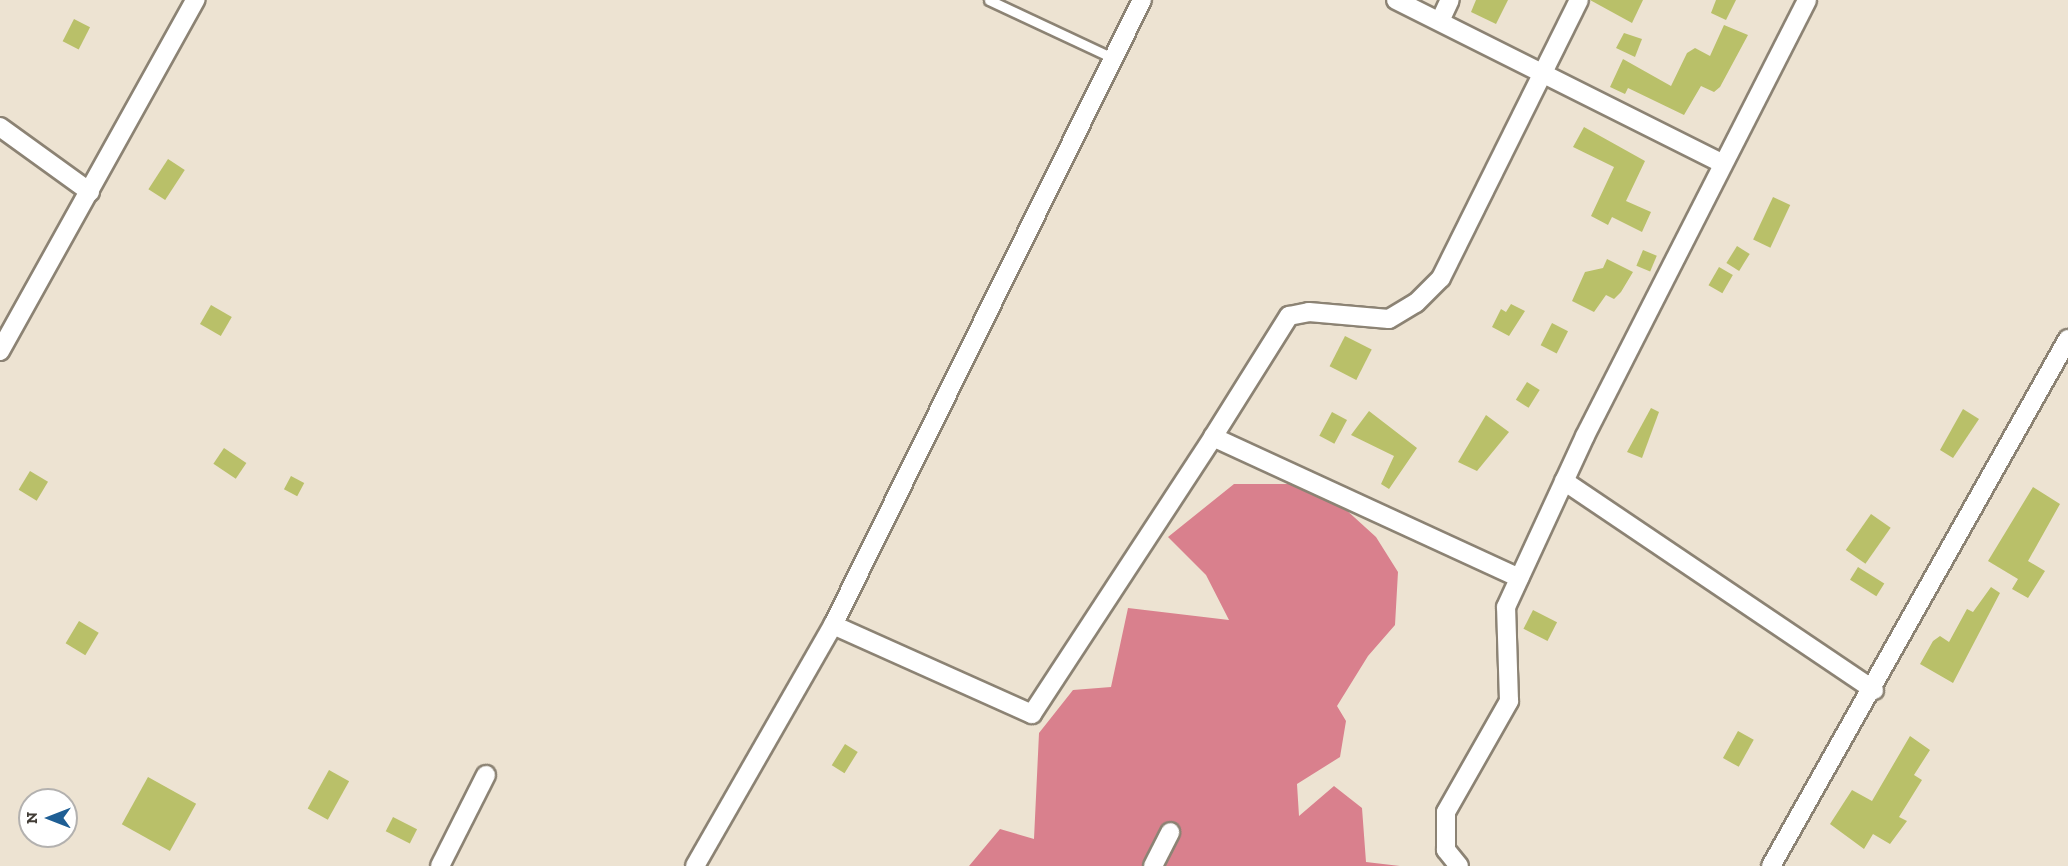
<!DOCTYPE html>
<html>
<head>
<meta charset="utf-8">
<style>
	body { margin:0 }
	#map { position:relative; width:2068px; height:866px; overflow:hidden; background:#ede3d2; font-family:"Zilla Slab",serif }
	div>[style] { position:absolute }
	.forest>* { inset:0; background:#d9808d }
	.building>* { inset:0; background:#b9c069; transform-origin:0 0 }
	.roads { filter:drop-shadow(2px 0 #8c8374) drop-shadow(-2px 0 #8c8374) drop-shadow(0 2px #8c8374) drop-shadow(0 -2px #8c8374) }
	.service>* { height:9px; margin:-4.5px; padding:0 4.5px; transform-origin:4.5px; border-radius:4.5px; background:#fff }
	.minor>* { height:18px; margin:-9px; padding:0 9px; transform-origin:9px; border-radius:9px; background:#fff }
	span { translate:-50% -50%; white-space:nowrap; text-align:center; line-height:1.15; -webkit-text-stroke:4.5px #fff; paint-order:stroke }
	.north { position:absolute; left:18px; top:788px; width:60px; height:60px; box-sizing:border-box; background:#fff; border:2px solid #b3b1af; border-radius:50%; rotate:270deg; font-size:16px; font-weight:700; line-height:24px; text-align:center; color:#413c36 }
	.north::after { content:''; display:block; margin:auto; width:21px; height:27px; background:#1e5e94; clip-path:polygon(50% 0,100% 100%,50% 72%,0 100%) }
</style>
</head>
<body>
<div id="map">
	<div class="forest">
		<i style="clip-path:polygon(1234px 484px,1292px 484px,1332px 497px,1376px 537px,1398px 572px,1395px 625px,1368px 656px,1337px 706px,1346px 721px,1340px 757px,1297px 784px,1299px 816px,1334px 786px,1362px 808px,1366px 862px,1400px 866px,969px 866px,1000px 829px,1034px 839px,1039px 733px,1073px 690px,1111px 687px,1128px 608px,1229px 620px,1206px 575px,1168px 537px)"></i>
	</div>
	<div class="building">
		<i style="clip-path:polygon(1476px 0,1508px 0,1496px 24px,1471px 12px)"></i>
		<i style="clip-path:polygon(1590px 0,1643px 0,1632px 23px)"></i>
		<i style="clip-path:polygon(1716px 0,1736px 0,1726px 20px,1711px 13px)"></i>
		<i style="left:74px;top:19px;width:18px;height:25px;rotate:27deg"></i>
		<i style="clip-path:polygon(1724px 25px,1748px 35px,1720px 87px,1714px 92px,1701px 86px,1684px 115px,1628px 88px,1625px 94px,1610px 87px,1623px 59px,1671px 86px,1687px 53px,1695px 48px,1710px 56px)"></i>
		<i style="clip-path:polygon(1624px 33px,1642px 39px,1635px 57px,1616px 48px)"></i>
		<i style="clip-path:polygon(1584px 127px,1645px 161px,1626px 201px,1651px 212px,1642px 232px,1612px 217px,1608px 225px,1591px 216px,1614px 167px,1573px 147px)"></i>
		<i style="left:168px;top:159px;width:20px;height:36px;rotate:33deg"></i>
		<i style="left:1773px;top:197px;width:19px;height:47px;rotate:25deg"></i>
		<i style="left:1737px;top:246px;width:15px;height:20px;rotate:32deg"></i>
		<i style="left:1643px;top:250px;width:15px;height:17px;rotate:23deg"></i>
		<i style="clip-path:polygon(1607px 259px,1633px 272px,1621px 292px,1614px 299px,1606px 295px,1594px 312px,1572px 301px,1585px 272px,1603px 268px)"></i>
		<i style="left:1719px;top:267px;width:16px;height:21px;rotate:30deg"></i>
		<i style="clip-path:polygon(1511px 304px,1525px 311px,1509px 336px,1492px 327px,1501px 309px,1506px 312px)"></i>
		<i style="left:211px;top:305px;width:24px;height:22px;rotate:30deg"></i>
		<i style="left:1552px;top:323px;width:18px;height:25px;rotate:27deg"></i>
		<i style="left:1345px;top:336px;width:30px;height:34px;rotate:27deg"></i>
		<i style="left:1527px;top:382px;width:15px;height:21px;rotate:32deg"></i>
		<i style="clip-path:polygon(1651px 408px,1659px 412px,1642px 458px,1627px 452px)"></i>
		<i style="clip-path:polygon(1963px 409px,1979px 419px,1953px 458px,1940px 450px)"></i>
		<i style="clip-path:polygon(1369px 411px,1417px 448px,1389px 489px,1381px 484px,1394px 456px,1351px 435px)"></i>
		<i style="left:1332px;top:412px;width:17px;height:27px;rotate:28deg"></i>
		<i style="clip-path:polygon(1486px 415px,1509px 432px,1477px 471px,1458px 462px)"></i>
		<i style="left:224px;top:448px;width:27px;height:19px;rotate:34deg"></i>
		<i style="left:30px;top:471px;width:21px;height:22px;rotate:31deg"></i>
		<i style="left:291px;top:476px;width:15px;height:15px;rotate:28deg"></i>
		<i style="clip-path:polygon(2033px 487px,2060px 504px,2028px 561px,2045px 571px,2028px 598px,2012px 589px,2018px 579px,1988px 561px)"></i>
		<i style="left:1871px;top:514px;width:24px;height:44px;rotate:35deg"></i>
		<i style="left:1858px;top:567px;width:31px;height:15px;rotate:32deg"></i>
		<i style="clip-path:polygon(1991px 587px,2000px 593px,1953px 683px,1920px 664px,1933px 641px,1940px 636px,1949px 642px,1967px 609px,1973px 612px)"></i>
		<i style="left:1533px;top:610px;width:27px;height:21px;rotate:27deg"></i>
		<i style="left:79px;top:621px;width:23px;height:26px;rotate:31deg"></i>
		<i style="left:1738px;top:731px;width:18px;height:31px;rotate:29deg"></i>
		<i style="clip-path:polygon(1910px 736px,1930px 750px,1914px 775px,1922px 780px,1899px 817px,1907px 821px,1890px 844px,1873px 834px,1864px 849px,1830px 824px,1852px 790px,1872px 801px)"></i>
		<i style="left:845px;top:744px;width:15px;height:25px;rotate:32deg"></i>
		<i style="left:329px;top:770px;width:23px;height:44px;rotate:29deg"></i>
		<i style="left:148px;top:777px;width:55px;height:54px;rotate:29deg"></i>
		<i style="left:393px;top:817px;width:27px;height:16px;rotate:27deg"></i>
	</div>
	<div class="roads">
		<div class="service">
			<i style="left:989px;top:0;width:137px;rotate:25.1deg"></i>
		</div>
		<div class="minor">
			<i style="left:1396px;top:0;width:364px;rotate:26.6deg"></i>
			<i style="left:1440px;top:21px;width:23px;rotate:-65deg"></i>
			<i style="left:0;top:127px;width:111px;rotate:35.8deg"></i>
			<i style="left:0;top:351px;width:402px;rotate:-60.9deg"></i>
			<i style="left:1213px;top:437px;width:143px;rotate:-57.9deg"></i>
			<i style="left:1289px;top:316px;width:20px;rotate:-11deg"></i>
			<i style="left:1309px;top:312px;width:80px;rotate:5deg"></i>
			<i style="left:1389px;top:319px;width:31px;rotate:-31deg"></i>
			<i style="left:1416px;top:303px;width:35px;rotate:-45deg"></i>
			<i style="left:1441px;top:278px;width:310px;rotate:-63.6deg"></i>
			<i style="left:1564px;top:481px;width:374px;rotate:34deg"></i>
			<i style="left:833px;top:625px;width:218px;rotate:24.1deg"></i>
			<i style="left:1032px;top:714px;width:331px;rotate:-56.8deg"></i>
			<i style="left:1213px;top:437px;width:337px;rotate:24.7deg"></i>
			<i style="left:440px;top:866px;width:102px;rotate:-63.2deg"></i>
			<i style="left:695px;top:866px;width:278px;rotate:-60.2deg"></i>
			<i style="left:833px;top:625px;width:697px;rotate:-63.69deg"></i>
			<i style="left:1153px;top:866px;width:38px;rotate:-63deg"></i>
			<i style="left:1459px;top:866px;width:21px;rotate:-129deg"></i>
			<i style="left:1446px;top:850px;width:38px;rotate:-90deg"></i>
			<i style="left:1446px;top:812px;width:128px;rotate:-60.4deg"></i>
			<i style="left:1509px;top:701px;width:94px;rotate:-91.8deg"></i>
			<i style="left:1506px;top:607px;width:188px;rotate:-65.2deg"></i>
			<i style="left:1585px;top:436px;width:489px;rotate:-63deg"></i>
			<i style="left:1771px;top:866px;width:605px;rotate:-60.6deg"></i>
		</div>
	</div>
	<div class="north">N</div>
</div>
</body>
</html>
